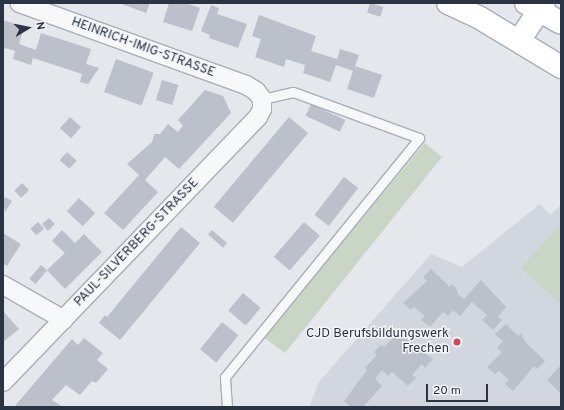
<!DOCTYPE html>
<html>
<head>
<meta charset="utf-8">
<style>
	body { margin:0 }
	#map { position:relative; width:564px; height:410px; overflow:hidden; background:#e4e7ec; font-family:Overpass,sans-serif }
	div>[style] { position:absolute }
	.built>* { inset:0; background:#d2d6de }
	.green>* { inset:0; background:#c9d6c5 }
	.building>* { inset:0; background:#bbc0ca; transform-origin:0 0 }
	.roads { filter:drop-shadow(1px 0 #a9aeb7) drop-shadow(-1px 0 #a9aeb7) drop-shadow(0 1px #a9aeb7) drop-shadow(0 -1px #a9aeb7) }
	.lane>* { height:9px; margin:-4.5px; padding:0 4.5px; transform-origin:4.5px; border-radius:4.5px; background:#f7f8fa }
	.street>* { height:18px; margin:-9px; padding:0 9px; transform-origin:9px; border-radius:9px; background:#f7f8fa }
	.secondary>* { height:22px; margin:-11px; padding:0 11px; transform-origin:11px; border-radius:11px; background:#fff }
	.dots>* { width:11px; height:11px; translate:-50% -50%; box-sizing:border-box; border:2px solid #f4f6f9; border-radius:50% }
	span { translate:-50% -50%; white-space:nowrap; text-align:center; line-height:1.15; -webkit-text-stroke:3px #f4f6f9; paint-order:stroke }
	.street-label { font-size:13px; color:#2b3445 }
	.poi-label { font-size:13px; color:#2b3445 }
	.right { translate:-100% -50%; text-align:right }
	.frame { position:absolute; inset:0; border:4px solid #2b3445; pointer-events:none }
	.north { position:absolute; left:8px; top:8px; width:40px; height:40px; -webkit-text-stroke:3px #f4f6f9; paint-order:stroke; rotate:80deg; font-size:11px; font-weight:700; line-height:16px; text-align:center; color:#2b3445 }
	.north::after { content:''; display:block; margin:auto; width:14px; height:18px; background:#2b3445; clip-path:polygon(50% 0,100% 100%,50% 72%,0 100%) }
	.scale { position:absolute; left:426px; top:384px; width:62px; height:18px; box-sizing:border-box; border:2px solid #2b3445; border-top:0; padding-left:5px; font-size:12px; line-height:14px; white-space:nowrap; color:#2b3445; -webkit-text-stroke:3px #f4f6f9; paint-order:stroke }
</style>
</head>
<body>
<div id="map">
	<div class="built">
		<i style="clip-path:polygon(540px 204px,550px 215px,561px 205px,561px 407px,309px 407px,319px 382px,431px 254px,462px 267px)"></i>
	</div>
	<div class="green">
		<i style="clip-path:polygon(425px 143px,442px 157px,285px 353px,263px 337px)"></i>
		<i style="clip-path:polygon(561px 224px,561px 304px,521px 268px)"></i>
	</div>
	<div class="building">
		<i style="clip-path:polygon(119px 3px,150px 3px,146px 13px)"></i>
		<i style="clip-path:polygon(169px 3px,186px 3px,200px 8px,192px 31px,163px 22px)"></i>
		<i style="left:370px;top:3px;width:14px;height:10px;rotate:17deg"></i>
		<i style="clip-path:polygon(211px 5px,219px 8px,217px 14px,247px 24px,238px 48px,209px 38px,210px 35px,201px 31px)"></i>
		<i style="clip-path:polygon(259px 15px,316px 36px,311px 51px,337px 59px,340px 49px,359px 55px,355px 66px,382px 75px,374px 98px,347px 89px,353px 71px,336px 65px,330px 82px,303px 73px,305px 65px,286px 59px,284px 67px,255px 57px,261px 39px,252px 36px)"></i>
		<i style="clip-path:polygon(3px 20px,24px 27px,19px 44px,36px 50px,41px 33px,91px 49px,86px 64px,99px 68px,88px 84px,80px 82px,82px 74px,33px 58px,31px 65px,13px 59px,15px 51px,5px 48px,3px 52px)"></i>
		<i style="left:116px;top:59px;width:40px;height:35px;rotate:20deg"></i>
		<i style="left:162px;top:80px;width:17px;height:21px;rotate:17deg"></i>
		<i style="clip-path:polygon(205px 90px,223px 96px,231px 113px,179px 169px,165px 157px,145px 180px,158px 192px,123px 230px,104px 213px,139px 175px,127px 164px,152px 142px,154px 134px,160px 134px,168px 124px,178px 132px,183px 126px,178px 120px)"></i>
		<i style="left:311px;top:104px;width:38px;height:13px;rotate:25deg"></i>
		<i style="left:70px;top:117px;width:15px;height:15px;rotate:42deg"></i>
		<i style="left:289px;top:117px;width:25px;height:117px;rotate:40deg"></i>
		<i style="left:67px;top:152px;width:13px;height:11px;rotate:42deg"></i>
		<i style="left:344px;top:177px;width:18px;height:48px;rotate:38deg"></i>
		<i style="left:22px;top:183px;width:10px;height:11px;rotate:45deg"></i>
		<i style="clip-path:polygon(5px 197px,12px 201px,5px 212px,3px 200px)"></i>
		<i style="left:79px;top:198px;width:22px;height:18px;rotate:43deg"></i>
		<i style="clip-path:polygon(49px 218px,55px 224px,48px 231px,42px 224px)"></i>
		<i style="left:38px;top:222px;width:9px;height:10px;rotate:49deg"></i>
		<i style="left:304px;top:222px;width:21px;height:46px;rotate:41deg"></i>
		<i style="clip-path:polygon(181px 227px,200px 243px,120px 340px,99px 323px,105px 315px,107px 317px)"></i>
		<i style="clip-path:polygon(62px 230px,75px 243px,84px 234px,102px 252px,65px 289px,47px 270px,65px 253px,52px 241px)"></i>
		<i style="left:212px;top:230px;width:20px;height:6px;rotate:41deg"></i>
		<i style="clip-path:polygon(3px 233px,21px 244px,7px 266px,3px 263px)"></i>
		<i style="left:41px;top:265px;width:8px;height:18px;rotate:40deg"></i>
		<i style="clip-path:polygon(431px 269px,450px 287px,452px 284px,456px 288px,458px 294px,464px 299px,481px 280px,506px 307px,498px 317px,502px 320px,493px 330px,482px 320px,487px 315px,472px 302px,460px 316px,453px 310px,448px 316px,443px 312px,430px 327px,421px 320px,425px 316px,414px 307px,411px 310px,403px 303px,427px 281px,423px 277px)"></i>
		<i style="left:243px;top:293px;width:23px;height:23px;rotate:40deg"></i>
		<i style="clip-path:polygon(3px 311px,19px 329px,3px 342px)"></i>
		<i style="left:222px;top:322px;width:21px;height:35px;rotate:39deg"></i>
		<i style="clip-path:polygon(506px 324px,518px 336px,521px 333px,526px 343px,545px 361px,537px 369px,534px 366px,513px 391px,505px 384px,509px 380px,499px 371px,495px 374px,487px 367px,502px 352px,497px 348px,503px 341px,495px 334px)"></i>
		<i style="clip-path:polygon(402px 328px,410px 335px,407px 339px,433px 359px,425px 368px,422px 364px,412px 375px,416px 378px,408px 386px,392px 372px,388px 376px,382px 370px,375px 379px,382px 386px,363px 407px,350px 407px,344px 401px,367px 370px,365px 368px,377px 355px,374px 352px,381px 345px,384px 347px)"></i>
		<i style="clip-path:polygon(84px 338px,103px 353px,97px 360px,108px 369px,96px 383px,92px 381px,80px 395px,66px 385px,52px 400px,63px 407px,14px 407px,72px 339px,78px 345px)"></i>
		<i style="clip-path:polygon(561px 365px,561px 394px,547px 380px)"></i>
	</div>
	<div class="roads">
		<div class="lane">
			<i style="left:227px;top:407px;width:30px;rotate:-94deg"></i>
			<i style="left:225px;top:377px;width:308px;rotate:-50.9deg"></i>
			<i style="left:419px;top:138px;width:134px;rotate:-159.9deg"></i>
			<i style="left:293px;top:92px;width:32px;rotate:167deg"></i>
		</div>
		<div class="street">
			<i style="left:3px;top:285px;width:70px;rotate:29.8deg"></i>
			<i style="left:3px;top:382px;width:368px;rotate:-46.1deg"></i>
			<i style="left:258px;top:117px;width:9px;rotate:-63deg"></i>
			<i style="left:262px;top:109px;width:10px;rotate:-90deg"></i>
			<i style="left:262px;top:99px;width:10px;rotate:-127deg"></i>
			<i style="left:256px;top:91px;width:12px;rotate:-149deg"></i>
			<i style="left:246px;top:85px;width:241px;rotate:-160.1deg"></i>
		</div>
		<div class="secondary">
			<i style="left:448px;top:3px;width:35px;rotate:25deg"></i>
			<i style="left:480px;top:18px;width:95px;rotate:31.2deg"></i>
			<i style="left:526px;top:3px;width:40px;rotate:29.7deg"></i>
			<i style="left:519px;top:41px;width:45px;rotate:-56.7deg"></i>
		</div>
	</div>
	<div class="dots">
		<i style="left:457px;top:342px;background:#d1495b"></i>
	</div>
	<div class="street-label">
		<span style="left:143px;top:48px;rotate:20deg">HEINRICH-IMIG-STRASSE</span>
		<span style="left:137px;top:243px;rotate:-46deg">PAUL-SILVERBERG-STRASSE</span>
	</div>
	<div class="poi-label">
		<span class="right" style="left:449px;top:342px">CJD Berufsbildungswerk<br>Frechen</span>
	</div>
	<div class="frame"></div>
	<div class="north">N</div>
	<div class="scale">20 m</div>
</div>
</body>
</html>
